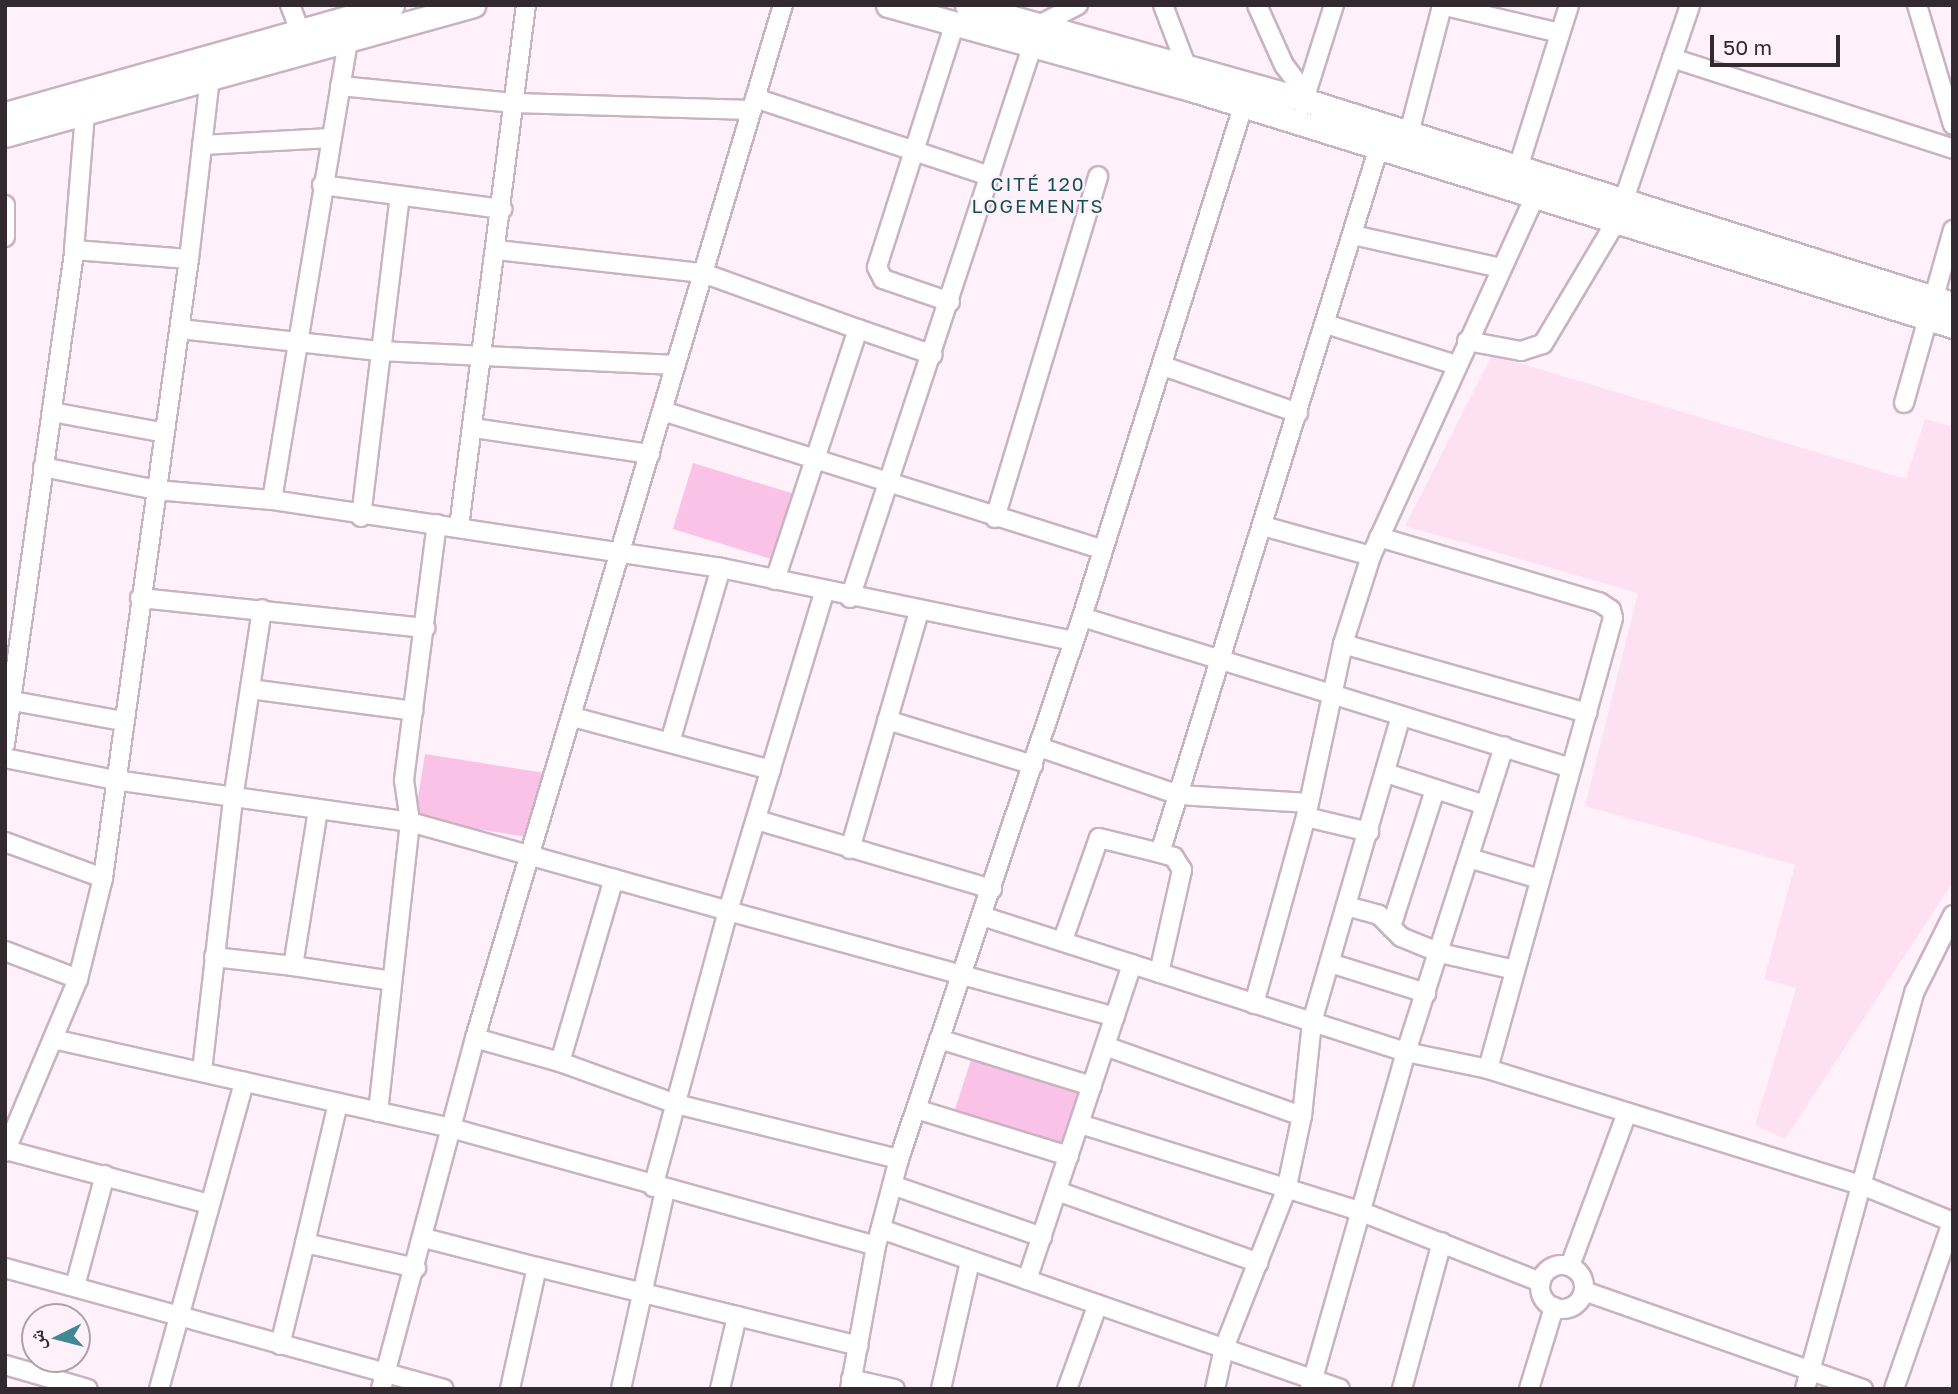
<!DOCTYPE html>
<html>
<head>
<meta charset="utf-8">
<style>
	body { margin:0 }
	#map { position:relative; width:1958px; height:1394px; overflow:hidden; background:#fff1f9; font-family:"Golos Text","Noto Naskh Arabic",sans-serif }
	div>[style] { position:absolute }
	.built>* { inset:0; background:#fee0f3 }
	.green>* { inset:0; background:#fac2e7; transform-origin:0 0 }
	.roads { filter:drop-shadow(2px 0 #c8b3c0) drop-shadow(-2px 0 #c8b3c0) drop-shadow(0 2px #c8b3c0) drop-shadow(0 -2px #c8b3c0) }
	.minor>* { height:18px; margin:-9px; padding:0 9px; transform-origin:9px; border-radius:9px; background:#fff }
	.minor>.ring { margin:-9px; padding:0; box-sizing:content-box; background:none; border:18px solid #fff; border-radius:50% }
	.major>* { height:23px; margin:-11.5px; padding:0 11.5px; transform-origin:11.5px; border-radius:11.5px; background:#fff }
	span { translate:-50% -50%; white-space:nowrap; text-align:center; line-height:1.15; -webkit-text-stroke:5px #fff1f9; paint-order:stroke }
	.neighbourhood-label { font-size:19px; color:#134f57; letter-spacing:2px }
	.frame { position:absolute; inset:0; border:7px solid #322a2f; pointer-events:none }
	.north { position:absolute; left:21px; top:1303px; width:70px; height:70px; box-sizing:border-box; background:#fff1f9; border:2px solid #ada1a8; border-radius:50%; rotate:264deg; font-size:19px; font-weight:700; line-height:28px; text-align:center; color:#322a2f }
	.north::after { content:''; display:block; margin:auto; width:24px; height:32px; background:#428892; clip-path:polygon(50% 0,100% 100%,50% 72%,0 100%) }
	.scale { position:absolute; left:1710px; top:35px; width:130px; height:32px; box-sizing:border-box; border:4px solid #322a2f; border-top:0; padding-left:9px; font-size:21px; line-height:24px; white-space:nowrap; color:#322a2f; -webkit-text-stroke:5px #fff1f9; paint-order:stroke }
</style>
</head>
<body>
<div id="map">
	<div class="built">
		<i style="clip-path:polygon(1492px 355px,1906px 479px,1925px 419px,1953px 427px,1953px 882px,1785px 1139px,1755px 1125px,1796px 988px,1764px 979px,1795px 865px,1585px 806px,1638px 593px,1405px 526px)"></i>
	</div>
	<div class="green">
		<i style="left:693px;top:463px;width:111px;height:69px;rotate:17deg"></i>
		<i style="left:425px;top:754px;width:120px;height:66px;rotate:9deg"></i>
		<i style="left:972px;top:1057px;width:117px;height:56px;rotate:18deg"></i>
	</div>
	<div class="roads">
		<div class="minor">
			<i style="left:290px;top:5px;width:28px;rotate:69deg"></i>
			<i style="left:1163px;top:5px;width:73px;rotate:69.1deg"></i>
			<i style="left:1257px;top:5px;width:66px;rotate:65.8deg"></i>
			<i style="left:1284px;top:65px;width:36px;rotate:53deg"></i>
			<i style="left:1441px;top:5px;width:121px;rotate:13.3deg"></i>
			<i style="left:1917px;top:5px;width:125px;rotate:73.3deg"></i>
			<i style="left:1037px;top:26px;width:46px;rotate:-27.1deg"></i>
			<i style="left:1672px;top:58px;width:295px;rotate:17.9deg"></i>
			<i style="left:340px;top:86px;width:175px;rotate:5.6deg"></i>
			<i style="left:514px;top:103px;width:238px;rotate:1.7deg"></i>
			<i style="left:755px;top:98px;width:248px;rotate:18.4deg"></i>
			<i style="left:1304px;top:100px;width:100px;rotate:-72.5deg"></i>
			<i style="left:1409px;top:133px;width:131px;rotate:-75.4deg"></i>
			<i style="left:202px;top:145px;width:129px;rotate:-3.1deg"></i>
			<i style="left:1518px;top:168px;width:171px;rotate:-72.6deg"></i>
			<i style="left:322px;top:185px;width:182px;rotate:7.6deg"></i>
			<i style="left:5px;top:205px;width:32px;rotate:90deg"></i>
			<i style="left:1353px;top:235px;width:152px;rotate:12.6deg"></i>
			<i style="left:74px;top:250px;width:115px;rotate:4.5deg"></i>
			<i style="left:497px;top:250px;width:207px;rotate:6.4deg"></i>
			<i style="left:703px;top:273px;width:165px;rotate:19.9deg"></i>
			<i style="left:950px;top:302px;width:71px;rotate:-161.1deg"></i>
			<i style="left:883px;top:279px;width:13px;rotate:-117deg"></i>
			<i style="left:877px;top:267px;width:254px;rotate:-72.3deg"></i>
			<i style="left:1326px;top:324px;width:136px;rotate:17.5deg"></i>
			<i style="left:180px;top:329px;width:200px;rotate:6.3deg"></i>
			<i style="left:379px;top:351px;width:297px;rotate:2.7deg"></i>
			<i style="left:1467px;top:341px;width:55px;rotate:10.5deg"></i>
			<i style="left:1521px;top:351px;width:23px;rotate:-18deg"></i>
			<i style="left:1543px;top:344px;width:144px;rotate:-59.2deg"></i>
			<i style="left:1617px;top:220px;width:227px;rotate:-71.2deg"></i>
			<i style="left:1163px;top:366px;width:143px;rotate:19.2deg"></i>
			<i style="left:1904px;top:403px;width:180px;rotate:-74.2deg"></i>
			<i style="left:663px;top:411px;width:460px;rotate:17.5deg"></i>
			<i style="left:52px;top:412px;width:115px;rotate:10.5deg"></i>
			<i style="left:473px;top:428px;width:179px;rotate:8.4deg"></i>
			<i style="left:43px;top:467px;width:115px;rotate:11.5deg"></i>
			<i style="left:156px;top:490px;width:116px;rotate:4.9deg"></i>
			<i style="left:272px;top:500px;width:454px;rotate:8.6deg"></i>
			<i style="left:721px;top:568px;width:360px;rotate:11.7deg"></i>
			<i style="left:272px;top:500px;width:467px;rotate:-80.6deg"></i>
			<i style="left:361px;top:517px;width:323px;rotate:-83.1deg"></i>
			<i style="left:995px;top:518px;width:357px;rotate:-73.2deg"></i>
			<i style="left:1263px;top:526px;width:112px;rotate:15.5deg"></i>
			<i style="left:459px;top:527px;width:526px;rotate:-82.69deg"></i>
			<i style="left:1379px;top:537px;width:229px;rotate:16.5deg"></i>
			<i style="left:1599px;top:602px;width:14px;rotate:34deg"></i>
			<i style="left:1611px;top:610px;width:8px;rotate:76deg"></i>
			<i style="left:1613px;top:618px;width:468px;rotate:105.5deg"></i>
			<i style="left:775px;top:580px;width:264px;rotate:-71.7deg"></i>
			<i style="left:858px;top:329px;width:79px;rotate:19.1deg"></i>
			<i style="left:824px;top:593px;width:332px;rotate:106.8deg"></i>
			<i style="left:728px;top:911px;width:401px;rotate:15.3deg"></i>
			<i style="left:140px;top:598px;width:287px;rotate:6deg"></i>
			<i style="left:850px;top:598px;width:580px;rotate:-71.72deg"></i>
			<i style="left:1082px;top:617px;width:512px;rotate:17.16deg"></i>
			<i style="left:1343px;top:644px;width:254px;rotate:15.8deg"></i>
			<i style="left:250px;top:689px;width:165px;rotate:7.6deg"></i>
			<i style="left:13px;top:701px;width:112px;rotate:10.3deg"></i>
			<i style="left:573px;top:717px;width:205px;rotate:15deg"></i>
			<i style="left:887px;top:720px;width:153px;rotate:17.1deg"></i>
			<i style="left:670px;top:742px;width:181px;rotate:-73.7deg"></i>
			<i style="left:5px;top:744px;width:499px;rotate:-82deg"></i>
			<i style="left:74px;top:250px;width:137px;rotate:-85.4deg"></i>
			<i style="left:1039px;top:747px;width:148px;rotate:18.9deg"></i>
			<i style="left:1179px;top:795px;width:130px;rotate:3.5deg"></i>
			<i style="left:5px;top:758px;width:112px;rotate:11.3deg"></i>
			<i style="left:115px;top:780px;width:298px;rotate:8.1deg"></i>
			<i style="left:410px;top:822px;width:330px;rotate:15.6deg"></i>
			<i style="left:728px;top:911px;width:286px;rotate:105.2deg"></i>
			<i style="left:1386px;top:773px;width:104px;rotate:17.9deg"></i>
			<i style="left:318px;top:810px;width:158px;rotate:99.1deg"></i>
			<i style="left:293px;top:966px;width:100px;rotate:8.6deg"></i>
			<i style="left:1306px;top:817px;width:65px;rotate:13.4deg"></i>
			<i style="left:757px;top:820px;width:245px;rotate:16.4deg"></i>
			<i style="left:5px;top:842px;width:104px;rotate:20.2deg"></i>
			<i style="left:850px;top:849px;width:248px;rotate:-73.8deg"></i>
			<i style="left:1469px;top:858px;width:74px;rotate:16.5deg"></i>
			<i style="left:1346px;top:906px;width:34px;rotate:15deg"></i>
			<i style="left:1379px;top:915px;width:31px;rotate:45deg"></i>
			<i style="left:1401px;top:937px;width:42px;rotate:22.3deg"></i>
			<i style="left:1440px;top:953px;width:77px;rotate:12.8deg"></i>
			<i style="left:982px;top:916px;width:445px;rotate:17.8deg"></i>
			<i style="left:1406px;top:1052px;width:84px;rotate:11.7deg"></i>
			<i style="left:1488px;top:1069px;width:394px;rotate:17.3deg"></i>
			<i style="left:1864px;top:1186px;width:96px;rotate:22deg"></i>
			<i style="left:1391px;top:927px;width:144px;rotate:-72.2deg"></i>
			<i style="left:1063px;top:940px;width:108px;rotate:-70.6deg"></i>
			<i style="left:1099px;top:838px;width:63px;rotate:13.8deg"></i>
			<i style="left:5px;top:951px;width:78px;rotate:21deg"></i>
			<i style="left:214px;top:957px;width:80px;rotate:6.5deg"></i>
			<i style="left:1330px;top:963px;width:101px;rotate:17.4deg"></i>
			<i style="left:1159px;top:973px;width:106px;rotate:-77.4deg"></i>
			<i style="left:1182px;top:870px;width:15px;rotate:-122deg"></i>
			<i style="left:1174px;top:857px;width:15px;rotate:-164deg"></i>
			<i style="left:1160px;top:853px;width:739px;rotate:-72.77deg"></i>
			<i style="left:1254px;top:1004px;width:194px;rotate:-74.5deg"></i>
			<i style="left:1306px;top:817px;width:177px;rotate:-77.9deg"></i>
			<i style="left:1343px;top:644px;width:92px;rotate:-72.3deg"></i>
			<i style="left:1371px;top:556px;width:396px;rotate:-65.5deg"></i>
			<i style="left:475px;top:1038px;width:88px;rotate:15.8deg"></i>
			<i style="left:560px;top:1062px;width:123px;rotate:19.9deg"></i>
			<i style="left:676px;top:1104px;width:230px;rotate:13.9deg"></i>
			<i style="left:53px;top:1039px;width:408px;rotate:12.6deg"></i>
			<i style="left:451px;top:1128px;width:441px;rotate:15.5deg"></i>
			<i style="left:939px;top:1039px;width:160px;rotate:17.1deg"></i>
			<i style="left:1105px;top:1046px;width:209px;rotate:19.6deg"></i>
			<i style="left:560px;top:1062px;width:191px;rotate:-73.6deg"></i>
			<i style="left:202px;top:1071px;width:274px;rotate:-83.5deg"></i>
			<i style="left:233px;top:799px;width:192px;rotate:-81.3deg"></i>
			<i style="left:916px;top:1109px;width:160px;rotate:17.1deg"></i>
			<i style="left:378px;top:1112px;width:292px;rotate:-83.7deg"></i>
			<i style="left:410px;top:822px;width:42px;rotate:-98.1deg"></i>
			<i style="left:404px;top:780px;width:258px;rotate:-82.7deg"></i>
			<i style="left:1080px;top:1124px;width:295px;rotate:17.3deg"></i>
			<i style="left:1362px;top:1212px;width:192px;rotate:21.4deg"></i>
			<i style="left:6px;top:1150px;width:210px;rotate:14.9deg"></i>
			<i style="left:5px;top:1152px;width:188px;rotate:-67.1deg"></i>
			<i style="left:78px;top:979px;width:104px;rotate:-76.1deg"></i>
			<i style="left:103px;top:878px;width:625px;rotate:-82.09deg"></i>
			<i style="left:189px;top:259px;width:182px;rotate:-83.4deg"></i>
			<i style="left:210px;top:78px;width:10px;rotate:-107deg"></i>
			<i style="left:892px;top:1185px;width:159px;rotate:19.1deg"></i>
			<i style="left:1057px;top:1191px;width:214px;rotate:19.6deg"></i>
			<i style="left:881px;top:1229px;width:486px;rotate:19.2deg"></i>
			<i style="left:424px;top:1238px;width:117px;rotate:14.4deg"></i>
			<i style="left:537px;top:1267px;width:125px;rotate:102.5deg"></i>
			<i style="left:305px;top:1243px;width:144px;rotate:-76.7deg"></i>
			<i class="ring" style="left:1540px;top:1265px;width:26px;height:26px"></i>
			<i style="left:1570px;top:1266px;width:163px;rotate:-69.6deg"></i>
			<i style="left:537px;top:1267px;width:331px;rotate:13.8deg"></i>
			<i style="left:5px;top:1268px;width:455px;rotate:15.4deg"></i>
			<i style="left:1027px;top:1280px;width:333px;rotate:-71.6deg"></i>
			<i style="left:75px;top:1286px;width:115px;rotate:-74.9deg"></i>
			<i style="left:1584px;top:1291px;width:296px;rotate:19.4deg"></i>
			<i style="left:280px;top:1345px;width:105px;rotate:-76.2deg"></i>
			<i style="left:305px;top:1243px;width:114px;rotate:12.7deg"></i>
			<i style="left:5px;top:1365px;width:86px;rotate:16.1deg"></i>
			<i style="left:851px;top:1379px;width:45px;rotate:12.8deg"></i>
			<i style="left:159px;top:1389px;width:319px;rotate:-74.5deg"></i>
			<i style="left:381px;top:1389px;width:363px;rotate:-75deg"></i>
			<i style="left:475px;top:1038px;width:1078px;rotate:-73.4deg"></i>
			<i style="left:621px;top:1389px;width:203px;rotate:-77.5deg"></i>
			<i style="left:720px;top:1389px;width:75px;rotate:-76.9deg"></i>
			<i style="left:850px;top:1389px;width:145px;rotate:-79.7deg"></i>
			<i style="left:876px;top:1246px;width:90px;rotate:-75.2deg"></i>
			<i style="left:899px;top:1159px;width:572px;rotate:-71.34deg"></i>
			<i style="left:1082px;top:617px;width:548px;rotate:-72.49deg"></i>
			<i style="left:941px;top:1389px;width:131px;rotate:-77.2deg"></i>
			<i style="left:1067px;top:1389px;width:90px;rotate:-70deg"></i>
			<i style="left:1215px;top:1389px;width:42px;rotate:-77.6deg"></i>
			<i style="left:1224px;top:1348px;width:169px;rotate:-68.5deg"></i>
			<i style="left:1286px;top:1191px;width:77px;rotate:-78deg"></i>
			<i style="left:1302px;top:1116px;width:95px;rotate:-83.9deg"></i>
			<i style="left:1312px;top:1022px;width:319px;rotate:-73.8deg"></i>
			<i style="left:1310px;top:1389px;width:350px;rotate:-74.1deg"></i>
			<i style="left:1406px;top:1052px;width:321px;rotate:-72.2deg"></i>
			<i style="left:1402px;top:1389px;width:152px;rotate:-74.8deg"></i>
			<i style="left:1529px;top:1389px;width:86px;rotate:-73deg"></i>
			<i style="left:1805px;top:1389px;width:413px;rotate:-74.6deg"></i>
			<i style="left:1915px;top:991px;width:85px;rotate:-63.4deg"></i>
			<i style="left:1894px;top:1389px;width:177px;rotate:-70.8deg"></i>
		</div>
		<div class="major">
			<i style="left:888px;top:5px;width:318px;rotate:15.5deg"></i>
			<i style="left:1194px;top:90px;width:795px;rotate:17.27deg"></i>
			<i style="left:967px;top:5px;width:350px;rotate:15.7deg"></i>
			<i style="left:1304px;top:100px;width:680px;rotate:17.45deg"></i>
			<i style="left:5px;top:114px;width:402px;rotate:-15.7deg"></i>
			<i style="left:5px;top:135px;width:486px;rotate:-15.5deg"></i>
		</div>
	</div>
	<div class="neighbourhood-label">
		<span style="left:1038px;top:195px">CITÉ 120<br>LOGEMENTS</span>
	</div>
	<div class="frame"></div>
	<div class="north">ش</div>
	<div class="scale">50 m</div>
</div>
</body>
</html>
